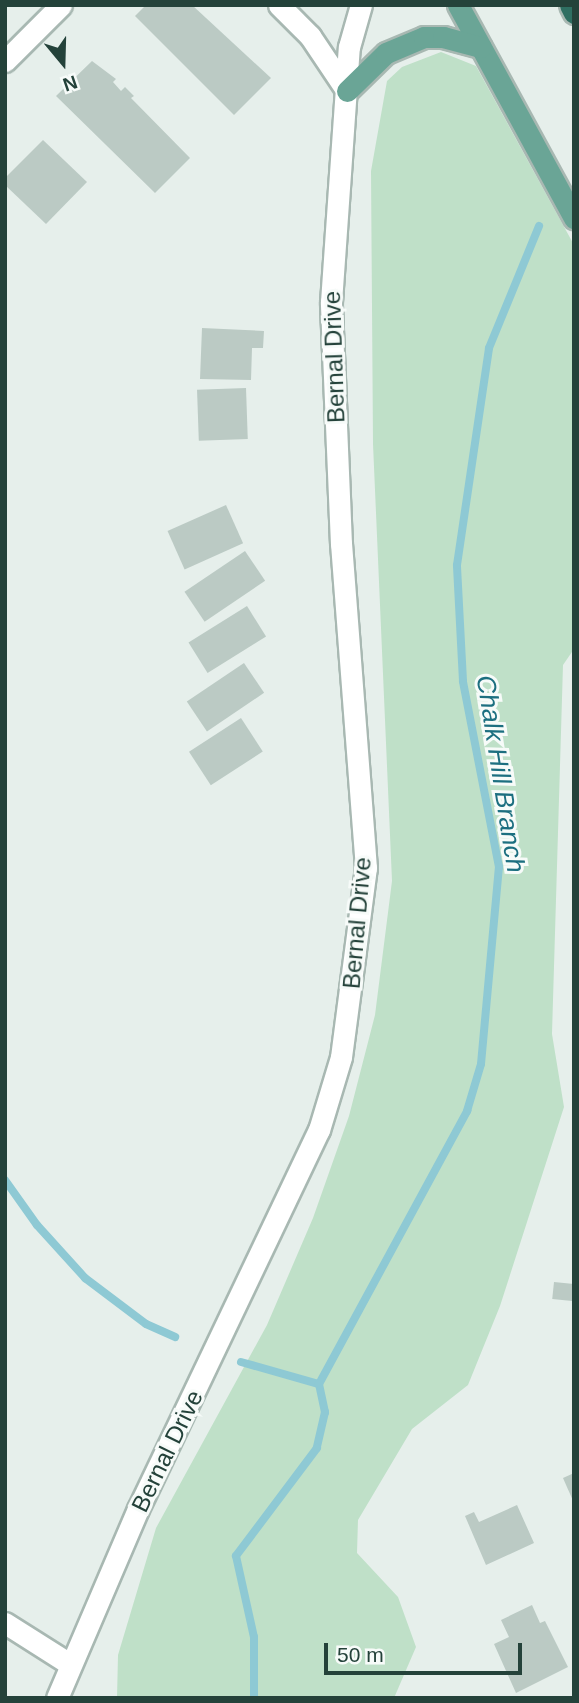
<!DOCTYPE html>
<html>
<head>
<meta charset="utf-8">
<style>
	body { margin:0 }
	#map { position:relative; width:579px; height:1703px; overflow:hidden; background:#e6efeb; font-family:Helvetica,sans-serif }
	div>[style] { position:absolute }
	.green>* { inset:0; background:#bfe0c8 }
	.stream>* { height:8px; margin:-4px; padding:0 4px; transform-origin:4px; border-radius:4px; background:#8ec9d4 }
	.building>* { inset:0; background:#bbcac4; transform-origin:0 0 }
	.roads { filter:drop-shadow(2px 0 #a8b8b2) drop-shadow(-2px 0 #a8b8b2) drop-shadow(0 2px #a8b8b2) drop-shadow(0 -2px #a8b8b2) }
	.minor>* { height:21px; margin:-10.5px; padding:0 10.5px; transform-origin:10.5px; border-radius:10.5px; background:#fff }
	.major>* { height:21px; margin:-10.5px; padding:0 10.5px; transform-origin:10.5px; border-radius:10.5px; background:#6aa596 }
	.highway>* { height:21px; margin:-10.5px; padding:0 10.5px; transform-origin:10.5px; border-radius:10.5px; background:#2f6f62 }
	span { translate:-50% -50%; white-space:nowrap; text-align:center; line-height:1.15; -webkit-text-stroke:6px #f7fbf9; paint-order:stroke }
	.street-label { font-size:24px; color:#24423a }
	.water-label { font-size:26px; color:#1c6f80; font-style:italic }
	.frame { position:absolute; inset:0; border:7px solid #24423a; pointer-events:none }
	.north { position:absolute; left:28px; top:28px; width:70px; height:70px; -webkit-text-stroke:5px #f7fbf9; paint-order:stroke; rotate:161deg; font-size:19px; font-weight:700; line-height:28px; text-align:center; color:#24423a }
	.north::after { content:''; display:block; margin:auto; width:24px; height:32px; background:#24423a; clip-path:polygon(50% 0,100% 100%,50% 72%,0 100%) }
	.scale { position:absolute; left:324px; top:1643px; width:198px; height:32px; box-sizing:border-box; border:4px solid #24423a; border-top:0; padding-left:9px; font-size:21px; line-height:24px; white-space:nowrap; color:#24423a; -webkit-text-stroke:5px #f7fbf9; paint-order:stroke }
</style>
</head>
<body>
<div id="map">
	<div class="green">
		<i style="clip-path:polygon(441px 52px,476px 66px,574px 245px,574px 649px,563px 665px,552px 1034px,564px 1107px,500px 1306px,468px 1385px,412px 1429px,358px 1520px,357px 1553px,398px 1597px,416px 1647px,394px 1698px,117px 1698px,118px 1655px,156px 1528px,267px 1325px,313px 1218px,349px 1116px,375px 1015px,392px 881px,373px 444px,371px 171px,387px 81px,402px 67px)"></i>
	</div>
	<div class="stream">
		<i style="left:5px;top:1180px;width:55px;rotate:54.6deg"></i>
		<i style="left:37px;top:1225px;width:72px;rotate:47.8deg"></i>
		<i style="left:85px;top:1278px;width:76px;rotate:37deg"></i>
		<i style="left:146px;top:1324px;width:32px;rotate:24deg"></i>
		<i style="left:241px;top:1362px;width:81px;rotate:15.8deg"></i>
		<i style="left:319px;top:1384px;width:29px;rotate:78deg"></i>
		<i style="left:325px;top:1412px;width:37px;rotate:103deg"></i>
		<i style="left:317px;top:1448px;width:135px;rotate:126.9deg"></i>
		<i style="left:236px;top:1556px;width:83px;rotate:77.5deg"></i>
		<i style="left:254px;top:1637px;width:61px;rotate:90deg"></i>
		<i style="left:319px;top:1384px;width:311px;rotate:-61.5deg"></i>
		<i style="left:467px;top:1111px;width:49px;rotate:-73.4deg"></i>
		<i style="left:481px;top:1064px;width:198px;rotate:-84.8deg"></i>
		<i style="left:499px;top:867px;width:189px;rotate:-101deg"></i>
		<i style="left:463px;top:681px;width:116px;rotate:-93deg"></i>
		<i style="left:457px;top:565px;width:219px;rotate:-81.6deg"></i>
		<i style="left:489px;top:348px;width:132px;rotate:-67.7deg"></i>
	</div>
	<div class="building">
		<i style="clip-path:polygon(146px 5px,192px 5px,271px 78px,234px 115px,135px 16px)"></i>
		<i style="clip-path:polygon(92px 61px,116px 79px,113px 82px,121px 91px,125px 87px,134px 96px,131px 98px,190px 158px,155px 193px,56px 96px)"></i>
		<i style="clip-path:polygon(43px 140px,87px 182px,46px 224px,5px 185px,5px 178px)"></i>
		<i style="clip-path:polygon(202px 328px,264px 331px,263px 348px,252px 348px,251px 380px,200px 379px)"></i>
		<i style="left:246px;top:388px;width:51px;height:49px;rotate:88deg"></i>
		<i style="left:226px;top:505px;width:42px;height:64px;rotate:66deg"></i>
		<i style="left:245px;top:551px;width:36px;height:73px;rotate:56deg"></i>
		<i style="left:247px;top:606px;width:36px;height:69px;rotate:58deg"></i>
		<i style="left:244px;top:663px;width:36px;height:69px;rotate:56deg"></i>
		<i style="left:241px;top:718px;width:40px;height:62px;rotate:57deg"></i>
		<i style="left:554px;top:1282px;width:20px;height:17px;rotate:6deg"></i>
		<i style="clip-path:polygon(574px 1473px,574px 1503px,563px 1478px)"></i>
		<i style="clip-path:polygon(517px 1505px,534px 1543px,486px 1565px,465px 1516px,474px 1512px,479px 1522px)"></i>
		<i style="clip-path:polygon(532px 1605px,540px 1623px,545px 1621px,568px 1667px,516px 1693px,494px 1644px,509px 1637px,501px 1620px)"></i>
	</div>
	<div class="roads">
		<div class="minor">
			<i style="left:279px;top:5px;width:44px;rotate:45deg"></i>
			<i style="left:310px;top:36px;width:66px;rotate:56.1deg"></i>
			<i style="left:5px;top:61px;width:79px;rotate:-45deg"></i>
			<i style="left:5px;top:1623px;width:75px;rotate:32.4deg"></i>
			<i style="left:57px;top:1698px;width:206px;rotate:-66.8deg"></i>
			<i style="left:138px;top:1509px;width:420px;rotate:-64.5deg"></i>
			<i style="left:319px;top:1130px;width:76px;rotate:-73.2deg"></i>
			<i style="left:341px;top:1057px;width:191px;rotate:-82.5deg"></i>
			<i style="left:366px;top:868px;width:325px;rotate:-94.4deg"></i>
			<i style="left:341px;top:544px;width:242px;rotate:-92.4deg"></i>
			<i style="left:331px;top:302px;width:256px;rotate:-86deg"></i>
			<i style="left:349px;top:47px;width:44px;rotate:-74.1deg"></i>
		</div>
		<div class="major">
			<i style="left:458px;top:5px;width:243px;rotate:61.4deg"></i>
			<i style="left:347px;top:91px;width:54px;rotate:-44.3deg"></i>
			<i style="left:386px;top:53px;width:41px;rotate:-22.8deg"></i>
			<i style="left:424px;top:37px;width:19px"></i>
			<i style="left:443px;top:37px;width:39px;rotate:15deg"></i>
		</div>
		<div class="highway">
			<i style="left:570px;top:5px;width:9px;rotate:63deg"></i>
		</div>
	</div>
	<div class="street-label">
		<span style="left:334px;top:357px;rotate:-92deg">Bernal Drive</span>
		<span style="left:357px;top:923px;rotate:-85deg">Bernal Drive</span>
		<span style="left:167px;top:1451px;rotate:-64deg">Bernal Drive</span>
	</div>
	<div class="water-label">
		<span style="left:500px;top:774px;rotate:81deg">Chalk Hill Branch</span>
	</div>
	<div class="frame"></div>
	<div class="north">N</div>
	<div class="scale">50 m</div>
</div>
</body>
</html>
